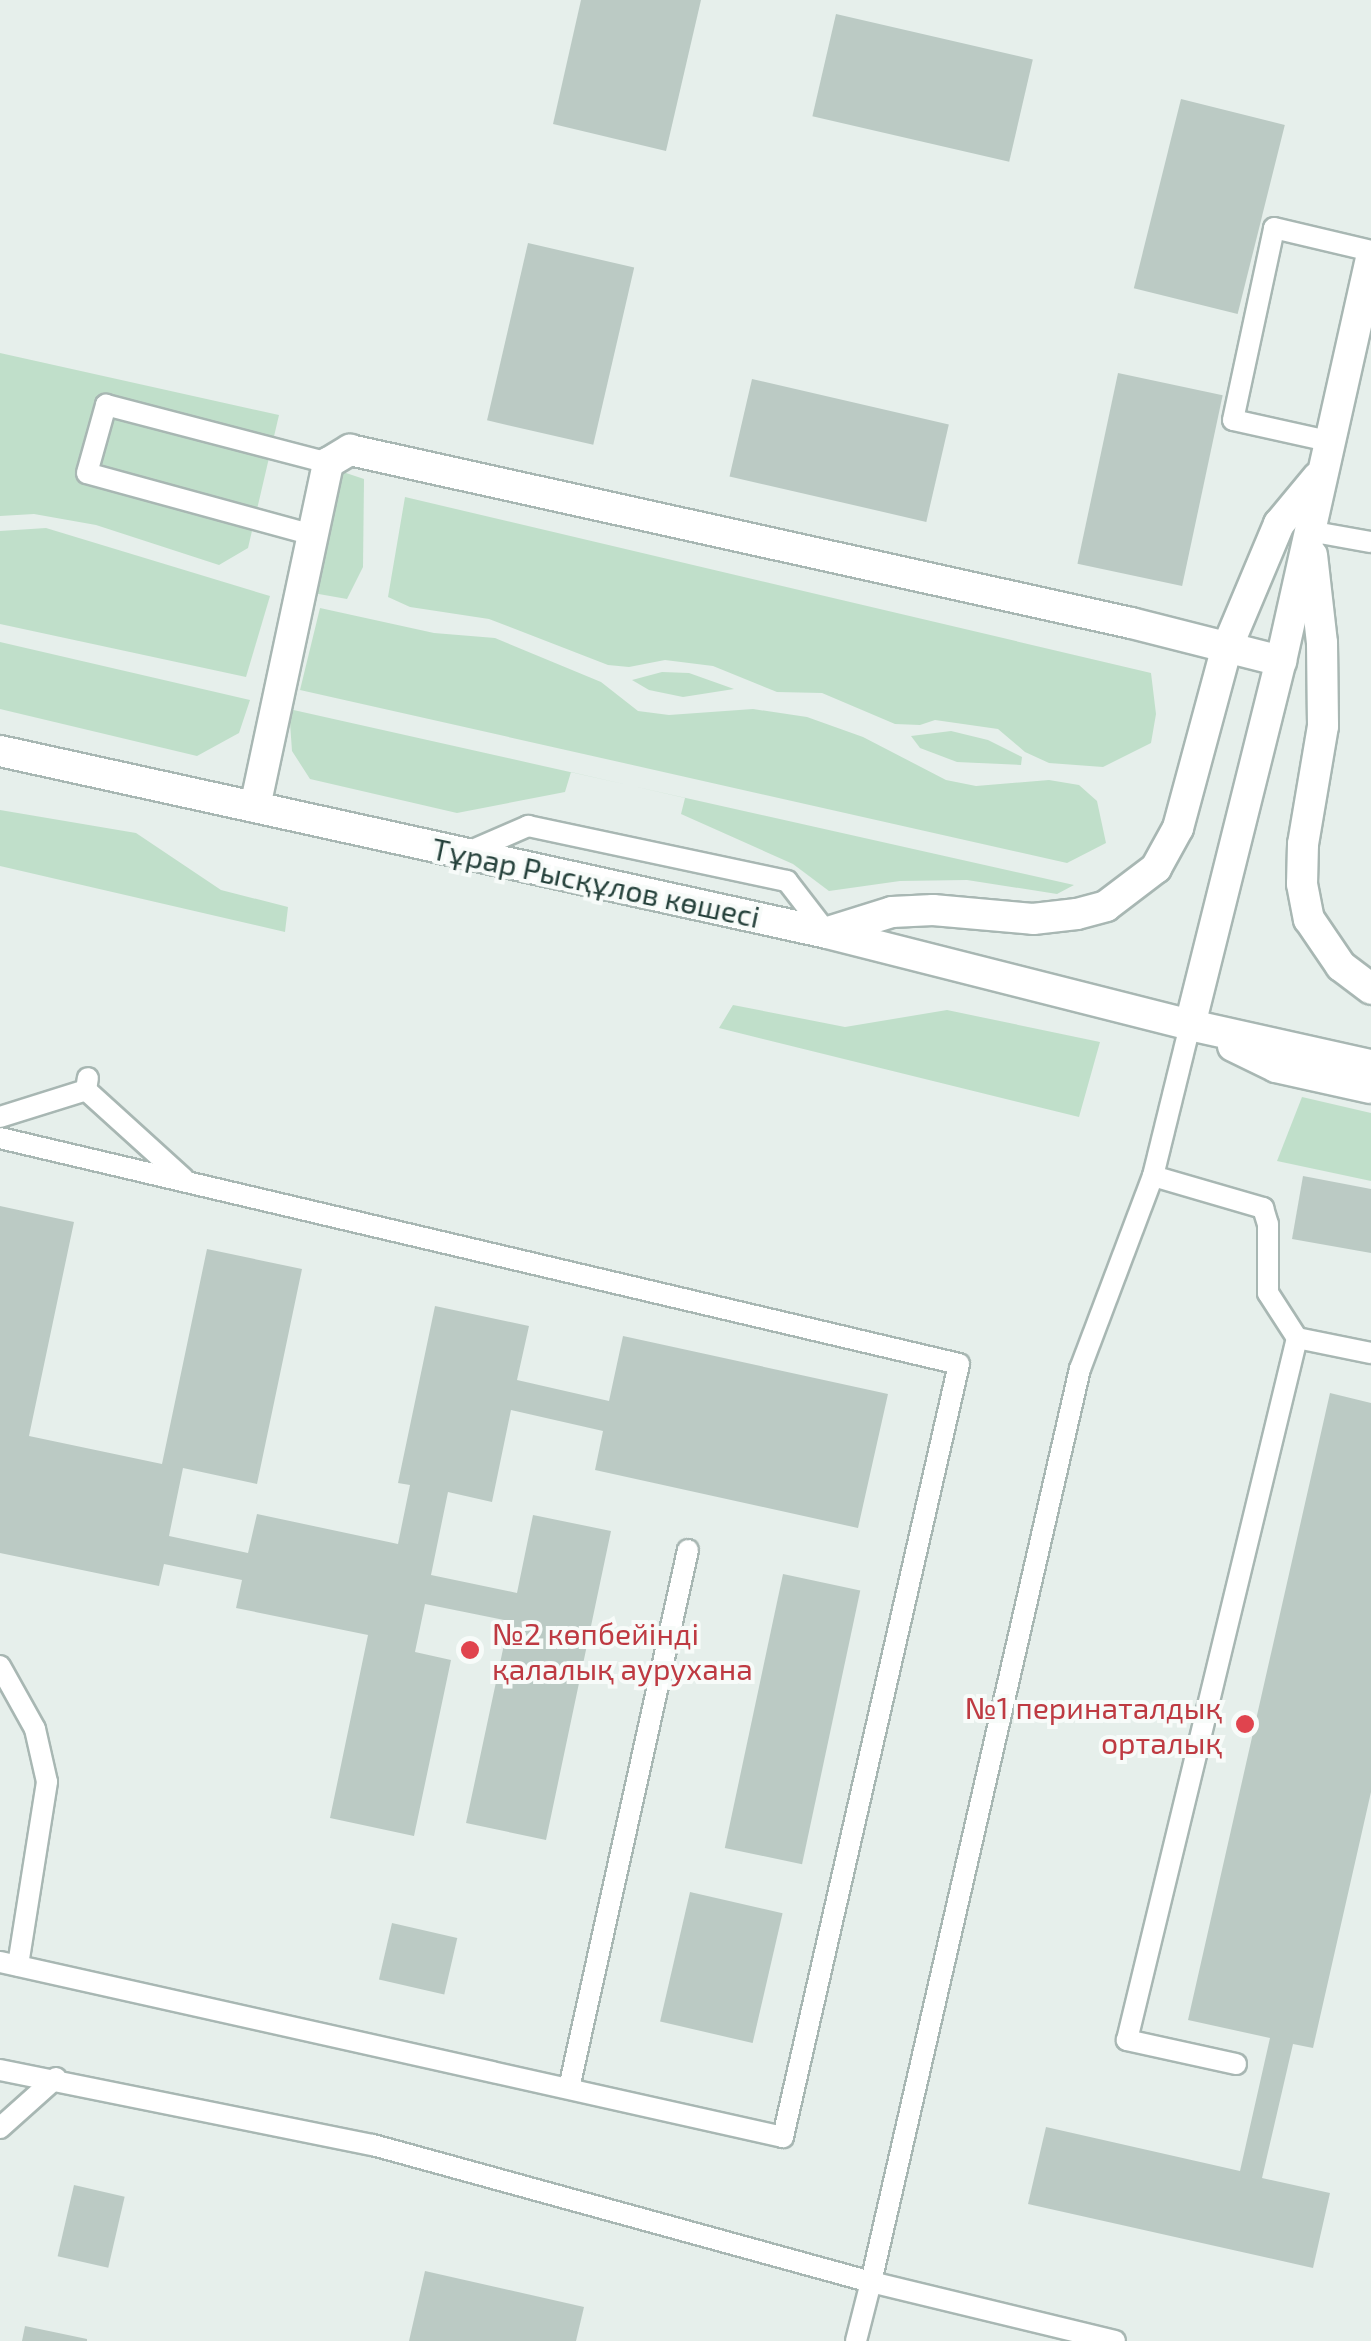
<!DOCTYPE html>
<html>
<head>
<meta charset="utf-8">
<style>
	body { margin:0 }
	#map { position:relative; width:1371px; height:2341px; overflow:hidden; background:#e6efeb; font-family:"Exo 2",sans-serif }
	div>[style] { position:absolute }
	.green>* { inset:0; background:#c0dfca }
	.building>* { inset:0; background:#bbcac4; transform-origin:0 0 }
	.roads { filter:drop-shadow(2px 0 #a8b7b3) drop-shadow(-2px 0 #a8b7b3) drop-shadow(0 2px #a8b7b3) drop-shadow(0 -2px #a8b7b3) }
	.service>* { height:20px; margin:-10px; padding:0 10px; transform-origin:10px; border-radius:10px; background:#fff }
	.minor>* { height:30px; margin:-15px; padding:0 15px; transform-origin:15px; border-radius:15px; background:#fff }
	.tertiary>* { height:30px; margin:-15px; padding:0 15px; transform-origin:15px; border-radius:15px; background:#fff }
	.dots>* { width:28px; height:28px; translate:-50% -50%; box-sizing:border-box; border:5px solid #f7fbf9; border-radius:50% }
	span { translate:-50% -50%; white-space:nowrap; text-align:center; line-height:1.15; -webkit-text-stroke:8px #f7fbf9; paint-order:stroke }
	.street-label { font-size:30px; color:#25413b }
	.health-label { font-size:30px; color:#be3a42 }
	.left { translate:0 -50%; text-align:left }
	.right { translate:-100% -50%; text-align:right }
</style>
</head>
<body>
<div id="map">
	<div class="green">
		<i style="clip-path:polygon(0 353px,279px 415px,248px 548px,219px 565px,96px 525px,34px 514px,0 516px)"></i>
		<i style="clip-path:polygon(334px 469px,364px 479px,363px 567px,347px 599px,313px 593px)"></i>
		<i style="clip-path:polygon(405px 497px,1151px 673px,1156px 714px,1151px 743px,1103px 767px,1049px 763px,1025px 752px,998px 729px,935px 720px,920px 725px,895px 724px,822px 693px,777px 692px,713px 666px,665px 660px,629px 667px,608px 665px,489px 619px,410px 607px,388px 597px)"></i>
		<i style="clip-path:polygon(46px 528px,270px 596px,246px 677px,0 624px,0 531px)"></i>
		<i style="clip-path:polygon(320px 608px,434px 633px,495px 638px,601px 682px,638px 711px,669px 715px,753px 709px,807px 717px,863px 737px,946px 780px,976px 786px,1049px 780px,1079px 785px,1097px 801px,1106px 843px,1067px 863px,300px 690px)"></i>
		<i style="clip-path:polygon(0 642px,250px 700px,239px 733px,197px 756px,0 709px)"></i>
		<i style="clip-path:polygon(662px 672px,689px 673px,734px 689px,683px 697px,649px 690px,632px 680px)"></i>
		<i style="clip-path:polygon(289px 709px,1074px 885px,1057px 894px,967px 880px,900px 881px,829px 891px,793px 864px,681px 814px,685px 798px,571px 772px,565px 792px,457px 813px,310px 779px,292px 751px)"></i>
		<i style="clip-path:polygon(951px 731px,988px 740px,1022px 757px,1021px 765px,957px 762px,920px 748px,911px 736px)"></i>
		<i style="clip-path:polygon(0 810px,136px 833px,221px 890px,288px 907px,285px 932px,0 866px)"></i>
		<i style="clip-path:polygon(733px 1005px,845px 1027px,947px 1010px,1100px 1042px,1079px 1117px,719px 1028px)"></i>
		<i style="clip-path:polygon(1302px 1097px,1371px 1113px,1371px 1181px,1277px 1161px)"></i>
	</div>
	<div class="building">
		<i style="clip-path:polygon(581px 0,701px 0,666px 151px,553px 124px)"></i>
		<i style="left:836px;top:14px;width:202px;height:105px;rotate:13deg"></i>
		<i style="left:1181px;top:99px;width:107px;height:195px;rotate:14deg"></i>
		<i style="left:528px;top:243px;width:109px;height:182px;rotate:13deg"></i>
		<i style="left:1118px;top:373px;width:107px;height:195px;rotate:12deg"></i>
		<i style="left:752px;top:379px;width:202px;height:100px;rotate:13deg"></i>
		<i style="clip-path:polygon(1303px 1176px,1371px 1189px,1371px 1253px,1292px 1239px)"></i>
		<i style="clip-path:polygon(0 1206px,74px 1222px,29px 1436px,162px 1464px,207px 1249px,302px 1269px,257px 1484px,183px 1468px,169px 1536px,248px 1553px,257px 1514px,398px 1544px,410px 1485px,398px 1483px,435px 1306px,529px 1326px,517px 1380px,609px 1401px,623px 1336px,888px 1394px,858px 1528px,595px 1470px,603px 1431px,511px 1410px,492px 1502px,448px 1492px,431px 1575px,517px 1593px,533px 1515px,611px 1531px,546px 1840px,466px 1823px,509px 1621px,425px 1604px,415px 1652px,451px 1660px,414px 1836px,330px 1818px,368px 1635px,236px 1608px,242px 1580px,164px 1564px,159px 1586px,0 1553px)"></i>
		<i style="clip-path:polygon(1330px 1393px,1371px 1403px,1371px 1792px,1313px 2048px,1293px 2044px,1262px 2178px,1330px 2193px,1313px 2268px,1028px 2204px,1046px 2127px,1240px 2171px,1270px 2038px,1188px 2020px)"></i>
		<i style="left:783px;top:1574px;width:79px;height:280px;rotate:12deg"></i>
		<i style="left:690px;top:1892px;width:95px;height:133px;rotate:13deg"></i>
		<i style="left:392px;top:1923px;width:67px;height:58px;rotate:13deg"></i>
		<i style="left:74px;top:2185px;width:52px;height:73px;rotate:13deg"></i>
		<i style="clip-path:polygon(425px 2271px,584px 2307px,576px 2341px,409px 2341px)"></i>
		<i style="clip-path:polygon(25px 2326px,87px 2339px,87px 2341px,22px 2341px)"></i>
	</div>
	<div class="roads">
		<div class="service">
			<i style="left:1328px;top:441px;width:97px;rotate:-167.5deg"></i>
			<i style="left:1233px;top:420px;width:196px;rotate:-77.9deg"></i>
			<i style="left:1274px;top:228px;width:100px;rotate:13.3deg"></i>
			<i style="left:1309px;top:531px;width:63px;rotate:10.1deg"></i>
			<i style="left:313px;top:535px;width:234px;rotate:-164.7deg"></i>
			<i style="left:87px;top:473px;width:71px;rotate:-74.4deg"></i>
			<i style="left:106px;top:405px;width:229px;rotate:14.6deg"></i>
			<i style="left:466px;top:853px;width:68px;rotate:-23.5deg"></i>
			<i style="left:528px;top:826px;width:265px;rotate:12deg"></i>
			<i style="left:787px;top:881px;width:66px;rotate:52.4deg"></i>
			<i style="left:86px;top:1090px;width:132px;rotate:42.2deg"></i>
			<i style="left:0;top:1117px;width:90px;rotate:-17.4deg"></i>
			<i style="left:86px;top:1090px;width:12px;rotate:-81deg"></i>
			<i style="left:0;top:1138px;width:985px;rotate:13.26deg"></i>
			<i style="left:959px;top:1364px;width:793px;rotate:102.83deg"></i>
			<i style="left:783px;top:2137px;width:802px;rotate:-167.4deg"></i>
			<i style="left:1153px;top:1176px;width:115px;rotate:16.2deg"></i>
			<i style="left:1263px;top:1208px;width:17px;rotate:73deg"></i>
			<i style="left:1268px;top:1224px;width:69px;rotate:90deg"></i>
			<i style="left:1268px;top:1293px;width:54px;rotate:57.2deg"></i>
			<i style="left:0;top:1666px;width:72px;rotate:60.9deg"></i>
			<i style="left:35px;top:1729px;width:54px;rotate:77.2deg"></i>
			<i style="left:47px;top:1782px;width:186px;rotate:99deg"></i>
			<i style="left:1236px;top:2064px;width:112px;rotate:-167.6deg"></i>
			<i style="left:1127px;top:2040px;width:722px;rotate:-76.39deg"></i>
			<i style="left:1297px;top:1338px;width:76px;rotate:11.5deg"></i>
			<i style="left:0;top:2070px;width:380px;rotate:11.4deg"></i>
			<i style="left:373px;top:2145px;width:517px;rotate:15.38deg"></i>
			<i style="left:871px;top:2282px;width:61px;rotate:104.3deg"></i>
			<i style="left:569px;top:2088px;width:551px;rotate:-77.53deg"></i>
			<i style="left:0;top:2128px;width:75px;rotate:-41.8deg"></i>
			<i style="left:1115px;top:2341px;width:251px;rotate:-166.4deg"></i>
			<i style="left:871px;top:2282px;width:937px;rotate:-77.11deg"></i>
			<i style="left:1080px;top:1369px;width:206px;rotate:-69.3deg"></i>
			<i style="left:1153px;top:1176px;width:155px;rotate:-76.2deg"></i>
		</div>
		<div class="minor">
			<i style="left:255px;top:807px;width:352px;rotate:-78deg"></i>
			<i style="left:328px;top:463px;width:26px;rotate:-31deg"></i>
			<i style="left:350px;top:450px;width:800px;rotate:12.49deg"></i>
			<i style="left:1131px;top:623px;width:155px;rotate:14.2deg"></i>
		</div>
		<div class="tertiary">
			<i style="left:1312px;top:555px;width:89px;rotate:83.5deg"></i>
			<i style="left:1322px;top:643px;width:83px;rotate:89.3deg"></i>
			<i style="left:1323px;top:726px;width:120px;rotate:99.6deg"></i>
			<i style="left:1303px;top:844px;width:40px;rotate:91.4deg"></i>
			<i style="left:1302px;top:884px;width:36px;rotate:79deg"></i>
			<i style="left:1309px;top:919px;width:57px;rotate:55.8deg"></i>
			<i style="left:1341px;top:966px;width:38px;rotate:37deg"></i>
			<i style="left:0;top:751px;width:847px;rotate:12.41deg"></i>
			<i style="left:827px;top:933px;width:374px;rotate:14.2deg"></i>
			<i style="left:1190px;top:1025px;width:185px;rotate:12.5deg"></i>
			<i style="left:828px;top:932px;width:67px;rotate:-17.4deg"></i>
			<i style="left:892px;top:912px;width:41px;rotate:-2.8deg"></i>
			<i style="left:933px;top:910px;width:100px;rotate:5.1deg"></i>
			<i style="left:1033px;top:919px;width:44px;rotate:-6.5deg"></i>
			<i style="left:1077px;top:914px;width:30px;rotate:-15deg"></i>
			<i style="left:1106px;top:906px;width:63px;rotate:-37.2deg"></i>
			<i style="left:1156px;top:868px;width:46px;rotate:-61.2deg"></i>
			<i style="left:1178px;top:828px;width:184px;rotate:-74.9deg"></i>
			<i style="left:1226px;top:650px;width:137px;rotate:-67.2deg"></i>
			<i style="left:1279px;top:524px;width:61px;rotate:-50.3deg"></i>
			<i style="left:1190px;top:1025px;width:375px;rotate:-76deg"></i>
			<i style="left:1281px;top:661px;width:412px;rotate:-77.4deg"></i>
			<i style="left:1233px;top:1046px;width:48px;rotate:26deg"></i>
			<i style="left:1276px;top:1067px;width:97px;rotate:12.5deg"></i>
		</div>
	</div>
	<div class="dots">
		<i style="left:470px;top:1650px;background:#e0444e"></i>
		<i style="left:1245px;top:1724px;background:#e0444e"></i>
	</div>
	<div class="street-label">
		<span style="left:596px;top:882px;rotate:12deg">Тұрар Рысқұлов көшесі</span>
	</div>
	<div class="health-label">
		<span class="left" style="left:492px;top:1650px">№2 көпбейінді<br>қалалық аурухана</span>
		<span class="right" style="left:1222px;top:1724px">№1 перинаталдық<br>орталық</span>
	</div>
</div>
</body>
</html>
